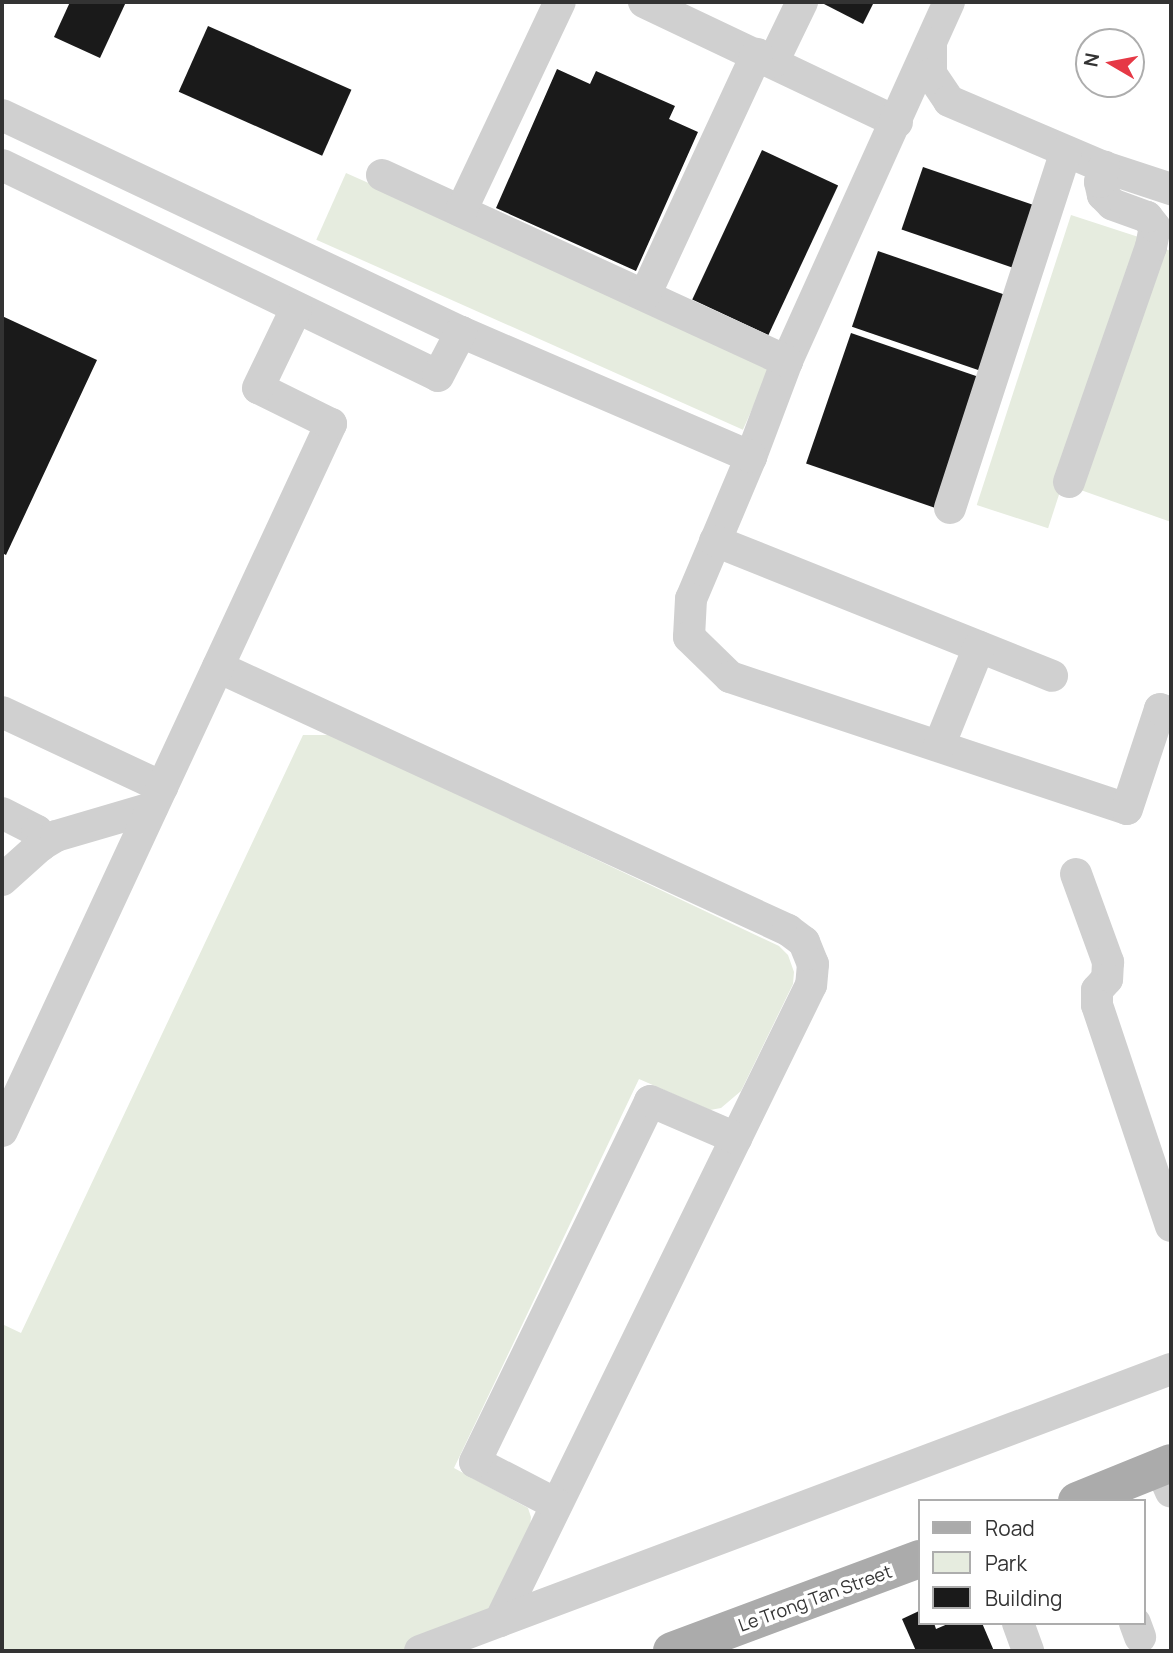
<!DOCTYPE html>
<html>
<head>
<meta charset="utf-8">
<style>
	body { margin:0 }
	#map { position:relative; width:1173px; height:1653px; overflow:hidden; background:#fff; font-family:Manrope,sans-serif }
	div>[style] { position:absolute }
	.green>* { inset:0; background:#e6ecdf; transform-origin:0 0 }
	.building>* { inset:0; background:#1a1a1a; transform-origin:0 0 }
	.minor>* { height:32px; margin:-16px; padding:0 16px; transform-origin:16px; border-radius:16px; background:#d0d0d0 }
	.major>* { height:38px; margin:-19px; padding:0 19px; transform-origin:19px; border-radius:19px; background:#ababab }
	span { translate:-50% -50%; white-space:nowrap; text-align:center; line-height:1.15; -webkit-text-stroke:7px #fff; paint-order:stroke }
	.street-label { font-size:18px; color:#333 }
	.frame { position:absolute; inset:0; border:4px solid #333; pointer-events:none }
	.legend { position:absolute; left:918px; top:1499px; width:228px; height:126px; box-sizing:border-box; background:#fff; border:2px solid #adadad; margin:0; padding:9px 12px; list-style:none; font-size:21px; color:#333 }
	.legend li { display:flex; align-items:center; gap:14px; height:35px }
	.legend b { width:35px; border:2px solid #adadad }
	.north { position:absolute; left:1075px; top:28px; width:70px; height:70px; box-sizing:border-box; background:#fff; border:2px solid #adadad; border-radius:50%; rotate:280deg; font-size:19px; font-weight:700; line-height:28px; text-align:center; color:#333 }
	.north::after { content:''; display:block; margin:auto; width:24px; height:32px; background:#e63946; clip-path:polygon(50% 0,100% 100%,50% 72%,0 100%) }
</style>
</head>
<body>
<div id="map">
	<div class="green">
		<i style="left:346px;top:173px;width:467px;height:73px;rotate:24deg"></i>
		<i style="left:1071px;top:215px;width:75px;height:305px;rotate:18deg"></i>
		<i style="clip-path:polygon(1159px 247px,1171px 251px,1171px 522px,1075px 488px)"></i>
		<i style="clip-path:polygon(303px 735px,333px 735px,779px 946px,788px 955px,794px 972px,793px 984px,741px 1091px,721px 1108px,710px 1110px,639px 1079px,454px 1468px,528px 1508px,531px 1517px,530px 1527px,489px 1611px,454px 1631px,399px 1651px,2px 1651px,2px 1324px,21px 1333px)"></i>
	</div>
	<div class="building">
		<i style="clip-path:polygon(70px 2px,126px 2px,100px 58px,54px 37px)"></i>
		<i style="clip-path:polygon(826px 2px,874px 2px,863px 24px,824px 4px)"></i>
		<i style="left:208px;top:26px;width:157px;height:72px;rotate:24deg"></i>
		<i style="clip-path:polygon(557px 69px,590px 84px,596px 71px,675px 106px,669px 119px,698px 132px,636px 271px,496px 208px)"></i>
		<i style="left:762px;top:150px;width:84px;height:165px;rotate:25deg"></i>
		<i style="left:923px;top:167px;width:120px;height:66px;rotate:19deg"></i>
		<i style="left:878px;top:251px;width:145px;height:80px;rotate:19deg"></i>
		<i style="clip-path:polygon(2px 316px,97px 360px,6px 555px,2px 553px)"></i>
		<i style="left:851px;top:333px;width:143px;height:138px;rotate:19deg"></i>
		<i style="clip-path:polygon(919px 1611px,919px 1623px,934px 1623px,936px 1629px,950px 1623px,982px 1623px,994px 1651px,916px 1651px,902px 1619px)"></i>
	</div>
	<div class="minor">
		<i style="left:644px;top:2px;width:280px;rotate:25.4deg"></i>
		<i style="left:949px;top:2px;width:394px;rotate:114.3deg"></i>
		<i style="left:787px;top:361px;width:103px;rotate:110.6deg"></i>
		<i style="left:751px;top:457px;width:154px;rotate:112.9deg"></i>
		<i style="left:691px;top:599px;width:38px;rotate:93deg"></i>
		<i style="left:689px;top:637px;width:57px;rotate:44.3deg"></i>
		<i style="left:730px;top:677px;width:418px;rotate:18.4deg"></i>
		<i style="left:1127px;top:809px;width:105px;rotate:-71.7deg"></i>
		<i style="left:1160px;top:709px;width:12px;rotate:20deg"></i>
		<i style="left:931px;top:43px;width:31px;rotate:90deg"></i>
		<i style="left:931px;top:74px;width:32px;rotate:56deg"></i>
		<i style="left:949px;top:101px;width:168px;rotate:23.1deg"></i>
		<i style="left:1104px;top:167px;width:71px;rotate:18.2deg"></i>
		<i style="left:773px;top:62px;width:67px;rotate:-64.2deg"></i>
		<i style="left:2px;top:115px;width:508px;rotate:25.3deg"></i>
		<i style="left:461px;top:332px;width:316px;rotate:23.3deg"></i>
		<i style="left:2px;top:165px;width:484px;rotate:25.8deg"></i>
		<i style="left:438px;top:376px;width:50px;rotate:-62.4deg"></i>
		<i style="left:382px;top:175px;width:446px;rotate:24.7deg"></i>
		<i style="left:461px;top:211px;width:231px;rotate:-64.7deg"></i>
		<i style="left:645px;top:295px;width:266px;rotate:-65.1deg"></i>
		<i style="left:1069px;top:482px;width:249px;rotate:-70.8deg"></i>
		<i style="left:1151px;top:247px;width:20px;rotate:-79deg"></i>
		<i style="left:1155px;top:227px;width:13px;rotate:-129deg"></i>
		<i style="left:1147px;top:217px;width:37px;rotate:-160deg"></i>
		<i style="left:1112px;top:204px;width:13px;rotate:-135deg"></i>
		<i style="left:1103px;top:195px;width:13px;rotate:-103deg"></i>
		<i style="left:1100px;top:182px;width:16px;rotate:-75deg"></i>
		<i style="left:950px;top:508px;width:375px;rotate:-72deg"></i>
		<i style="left:715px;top:541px;width:363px;rotate:21.8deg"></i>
		<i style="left:218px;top:667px;width:628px;rotate:24.77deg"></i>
		<i style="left:788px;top:930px;width:20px;rotate:37deg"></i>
		<i style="left:804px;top:942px;width:24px;rotate:68deg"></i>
		<i style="left:813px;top:964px;width:21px;rotate:95deg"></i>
		<i style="left:811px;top:985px;width:708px;rotate:116.06deg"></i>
		<i style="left:2px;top:712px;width:177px;rotate:25.1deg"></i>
		<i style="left:939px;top:746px;width:107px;rotate:-68deg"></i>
		<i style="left:2px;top:813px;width:39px;rotate:27deg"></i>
		<i style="left:37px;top:831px;width:15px;rotate:74deg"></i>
		<i style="left:1076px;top:874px;width:94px;rotate:70deg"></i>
		<i style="left:1108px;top:962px;width:17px;rotate:93deg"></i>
		<i style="left:1107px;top:979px;width:15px;rotate:132deg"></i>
		<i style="left:1097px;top:990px;width:15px;rotate:90deg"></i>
		<i style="left:1097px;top:1005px;width:233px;rotate:71.5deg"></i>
		<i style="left:2px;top:880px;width:52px;rotate:-41.9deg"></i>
		<i style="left:41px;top:845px;width:17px;rotate:-31deg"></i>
		<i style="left:56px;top:836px;width:100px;rotate:-16.3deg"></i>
		<i style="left:2px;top:1131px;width:780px;rotate:-65.05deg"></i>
		<i style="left:331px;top:424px;width:81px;rotate:-153.7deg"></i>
		<i style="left:258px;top:388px;width:88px;rotate:-64.3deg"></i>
		<i style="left:1160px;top:1467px;width:27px;rotate:66deg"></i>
		<i style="left:556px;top:1504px;width:91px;rotate:-152.6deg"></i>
		<i style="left:475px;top:1462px;width:401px;rotate:-64.1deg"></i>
		<i style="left:650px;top:1101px;width:94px;rotate:23.3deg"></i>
		<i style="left:1018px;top:1623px;width:30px;rotate:70deg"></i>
		<i style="left:1135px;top:1623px;width:15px;rotate:70deg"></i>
		<i style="left:420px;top:1651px;width:802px;rotate:-20.58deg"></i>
	</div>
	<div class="major">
		<i style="left:1077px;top:1501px;width:101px;rotate:-22deg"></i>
		<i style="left:672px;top:1651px;width:264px;rotate:-20.4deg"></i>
	</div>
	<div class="street-label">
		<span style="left:815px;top:1598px;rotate:-20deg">Le Trong Tan Street</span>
	</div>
	<div class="frame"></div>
	<ul class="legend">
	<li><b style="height:9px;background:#ababab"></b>Road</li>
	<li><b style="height:19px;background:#e6ecdf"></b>Park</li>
	<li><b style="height:19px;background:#1a1a1a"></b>Building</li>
	</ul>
	<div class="north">N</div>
</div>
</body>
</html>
